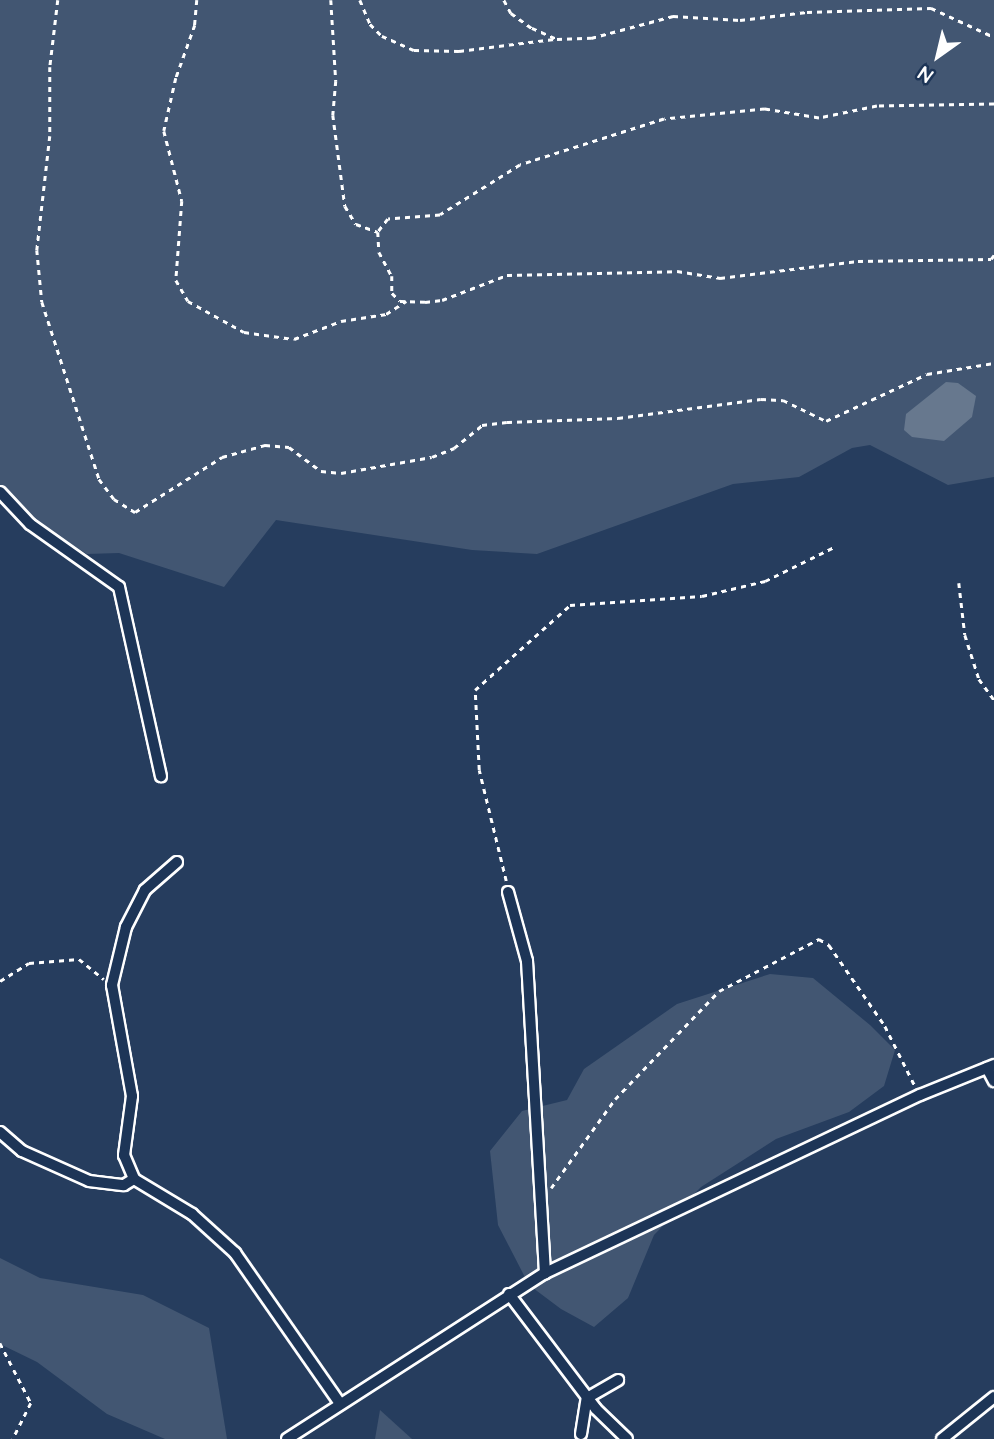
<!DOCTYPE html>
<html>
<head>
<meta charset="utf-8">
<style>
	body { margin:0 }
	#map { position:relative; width:994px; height:1439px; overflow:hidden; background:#263d5e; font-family:"Architects Daughter",sans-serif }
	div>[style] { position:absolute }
	.green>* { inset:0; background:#425672 }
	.water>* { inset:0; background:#67788e }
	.path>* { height:2.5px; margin-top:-1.25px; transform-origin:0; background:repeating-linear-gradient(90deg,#fff 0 5px,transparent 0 10px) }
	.roads { filter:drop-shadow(2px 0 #fff) drop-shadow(-2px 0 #fff) drop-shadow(0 2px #fff) drop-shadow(0 -2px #fff) }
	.minor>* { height:10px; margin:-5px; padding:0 5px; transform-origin:5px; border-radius:5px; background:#1d3557 }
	span { translate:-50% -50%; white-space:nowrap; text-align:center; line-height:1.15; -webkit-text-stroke:5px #1d3557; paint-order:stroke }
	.north { position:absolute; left:903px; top:21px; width:70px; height:70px; -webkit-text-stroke:5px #1d3557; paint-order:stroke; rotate:214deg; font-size:19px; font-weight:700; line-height:28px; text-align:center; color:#fff }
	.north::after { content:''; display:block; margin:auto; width:24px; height:32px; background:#fff; clip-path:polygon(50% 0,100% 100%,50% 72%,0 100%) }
</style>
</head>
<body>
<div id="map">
	<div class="green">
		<i style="clip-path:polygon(0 0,994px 0,994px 477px,948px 485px,870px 445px,852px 448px,799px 477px,733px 484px,537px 554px,472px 550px,276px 520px,224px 587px,119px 553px,87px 554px,31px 519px,0 486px)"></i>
		<i style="clip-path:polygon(770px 974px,813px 978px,870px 1025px,895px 1050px,884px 1086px,849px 1112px,776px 1139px,701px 1187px,654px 1235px,628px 1298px,594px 1327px,561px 1309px,529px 1285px,498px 1225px,490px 1151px,522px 1111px,567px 1100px,584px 1069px,677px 1004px)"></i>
		<i style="clip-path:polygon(0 1258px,40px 1278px,143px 1295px,209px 1328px,227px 1439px,165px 1439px,107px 1414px,37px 1362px,0 1344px)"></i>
		<i style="clip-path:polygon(380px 1410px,412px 1439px,375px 1439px)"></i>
	</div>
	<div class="water">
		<i style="clip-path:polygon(946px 382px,958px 383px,976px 396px,972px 417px,944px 441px,912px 437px,904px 430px,906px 414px)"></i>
	</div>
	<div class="path">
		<i style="left:58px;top:0;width:67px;rotate:96.8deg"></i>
		<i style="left:50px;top:67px;width:69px;rotate:90deg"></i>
		<i style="left:50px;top:136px;width:115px;rotate:96.5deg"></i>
		<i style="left:37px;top:250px;width:52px;rotate:84.5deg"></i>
		<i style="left:42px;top:302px;width:186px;rotate:72.1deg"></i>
		<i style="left:99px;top:479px;width:25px;rotate:53deg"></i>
		<i style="left:114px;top:499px;width:25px;rotate:32deg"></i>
		<i style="left:135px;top:512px;width:103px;rotate:-32.3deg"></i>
		<i style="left:222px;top:457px;width:45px;rotate:-15.6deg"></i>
		<i style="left:265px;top:445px;width:24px;rotate:5deg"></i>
		<i style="left:289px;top:447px;width:40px;rotate:37deg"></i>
		<i style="left:321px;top:471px;width:20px;rotate:6deg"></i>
		<i style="left:341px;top:473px;width:92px;rotate:-10deg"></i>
		<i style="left:432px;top:457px;width:24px;rotate:-22deg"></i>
		<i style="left:454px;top:448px;width:36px;rotate:-39deg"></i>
		<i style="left:482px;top:425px;width:25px;rotate:-7deg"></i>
		<i style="left:507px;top:422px;width:111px;rotate:-2.1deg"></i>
		<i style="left:618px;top:418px;width:144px;rotate:-7.6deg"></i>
		<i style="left:761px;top:399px;width:22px;rotate:3deg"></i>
		<i style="left:783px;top:400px;width:48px;rotate:26deg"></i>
		<i style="left:826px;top:421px;width:111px;rotate:-25deg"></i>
		<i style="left:927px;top:374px;width:68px;rotate:-9.3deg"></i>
		<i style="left:197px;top:0;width:25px;rotate:95deg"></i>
		<i style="left:195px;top:25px;width:56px;rotate:109.7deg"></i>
		<i style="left:176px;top:78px;width:54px;rotate:102.8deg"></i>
		<i style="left:164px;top:131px;width:72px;rotate:75.6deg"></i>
		<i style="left:182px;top:201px;width:79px;rotate:94.3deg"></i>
		<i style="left:176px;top:280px;width:24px;rotate:60deg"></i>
		<i style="left:188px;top:301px;width:64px;rotate:29deg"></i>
		<i style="left:244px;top:332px;width:50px;rotate:8deg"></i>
		<i style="left:294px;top:339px;width:50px;rotate:-21deg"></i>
		<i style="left:341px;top:321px;width:46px;rotate:-8.8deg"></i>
		<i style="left:386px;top:314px;width:24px;rotate:-33deg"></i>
		<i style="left:331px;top:0;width:81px;rotate:86.5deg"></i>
		<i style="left:336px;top:81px;width:34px;rotate:95deg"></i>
		<i style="left:333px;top:115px;width:92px;rotate:82.5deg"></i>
		<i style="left:345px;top:206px;width:21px;rotate:59deg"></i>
		<i style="left:356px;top:224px;width:23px;rotate:20deg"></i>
		<i style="left:360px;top:0;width:26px;rotate:67deg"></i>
		<i style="left:370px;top:24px;width:17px;rotate:45deg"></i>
		<i style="left:382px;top:36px;width:35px;rotate:24deg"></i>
		<i style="left:414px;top:50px;width:45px;rotate:1.3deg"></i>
		<i style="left:459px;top:51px;width:96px;rotate:-7.2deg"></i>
		<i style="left:504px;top:0;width:15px;rotate:62deg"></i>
		<i style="left:511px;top:13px;width:26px;rotate:36deg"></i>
		<i style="left:532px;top:28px;width:27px;rotate:24deg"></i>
		<i style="left:557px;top:39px;width:34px;rotate:-2deg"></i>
		<i style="left:591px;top:38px;width:85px;rotate:-15deg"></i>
		<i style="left:673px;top:16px;width:67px;rotate:3.4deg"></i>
		<i style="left:740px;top:20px;width:67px;rotate:-6.8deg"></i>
		<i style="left:807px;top:12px;width:124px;rotate:-1.8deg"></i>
		<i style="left:931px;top:8px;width:69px;rotate:24.7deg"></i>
		<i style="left:994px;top:104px;width:117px;rotate:179deg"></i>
		<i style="left:877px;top:106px;width:59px;rotate:168.3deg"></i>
		<i style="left:819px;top:118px;width:55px;rotate:-170.5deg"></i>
		<i style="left:765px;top:109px;width:101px;rotate:174.3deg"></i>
		<i style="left:664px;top:119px;width:151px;rotate:162.3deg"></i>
		<i style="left:520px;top:165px;width:94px;rotate:148deg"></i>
		<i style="left:440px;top:215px;width:52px;rotate:175.6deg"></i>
		<i style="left:388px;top:219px;width:16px;rotate:128deg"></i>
		<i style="left:378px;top:232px;width:20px;rotate:87deg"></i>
		<i style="left:379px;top:252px;width:27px;rotate:62deg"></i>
		<i style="left:392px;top:276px;width:17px;rotate:90deg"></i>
		<i style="left:392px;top:293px;width:11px;rotate:45deg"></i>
		<i style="left:400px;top:301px;width:25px;rotate:2deg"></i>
		<i style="left:425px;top:302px;width:17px;rotate:-7deg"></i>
		<i style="left:442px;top:300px;width:70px;rotate:-21deg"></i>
		<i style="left:507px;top:275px;width:170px;rotate:-1.3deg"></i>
		<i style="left:677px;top:271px;width:44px;rotate:9.2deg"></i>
		<i style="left:720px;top:278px;width:139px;rotate:-7deg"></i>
		<i style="left:858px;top:261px;width:133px;rotate:-0.9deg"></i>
		<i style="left:991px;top:259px;width:5px;rotate:-53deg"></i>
		<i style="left:959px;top:583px;width:52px;rotate:83.4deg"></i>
		<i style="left:965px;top:635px;width:46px;rotate:72.3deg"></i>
		<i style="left:979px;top:679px;width:26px;rotate:54deg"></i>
		<i style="left:506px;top:881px;width:114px;rotate:-103.7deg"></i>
		<i style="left:479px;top:770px;width:80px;rotate:-92.9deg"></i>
		<i style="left:475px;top:690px;width:127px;rotate:-41.8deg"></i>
		<i style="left:570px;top:605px;width:132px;rotate:-3.9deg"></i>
		<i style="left:702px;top:596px;width:65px;rotate:-13.4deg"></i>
		<i style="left:765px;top:581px;width:79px;rotate:-26.2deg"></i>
		<i style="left:0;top:981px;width:34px;rotate:-32deg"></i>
		<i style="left:29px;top:963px;width:50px;rotate:-4.6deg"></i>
		<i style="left:79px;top:959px;width:32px;rotate:39deg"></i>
		<i style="left:551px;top:1188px;width:110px;rotate:-54.3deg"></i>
		<i style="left:615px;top:1099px;width:150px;rotate:-46.1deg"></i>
		<i style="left:719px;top:991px;width:113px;rotate:-27.5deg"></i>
		<i style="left:819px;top:939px;width:12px;rotate:31deg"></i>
		<i style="left:829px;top:945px;width:98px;rotate:55.3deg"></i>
		<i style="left:885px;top:1026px;width:67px;rotate:63.4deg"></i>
		<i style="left:0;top:1343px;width:68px;rotate:62.7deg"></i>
		<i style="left:31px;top:1403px;width:40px;rotate:116.6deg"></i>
	</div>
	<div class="roads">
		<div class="minor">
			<i style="left:0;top:492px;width:44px;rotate:46.8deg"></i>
			<i style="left:30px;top:524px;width:109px;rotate:35.3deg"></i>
			<i style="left:119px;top:587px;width:194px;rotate:77.5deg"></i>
			<i style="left:177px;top:862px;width:43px;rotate:138.8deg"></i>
			<i style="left:145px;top:890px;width:42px;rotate:117.2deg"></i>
			<i style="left:126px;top:927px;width:60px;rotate:103.6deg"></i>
			<i style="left:112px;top:985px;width:113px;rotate:79.8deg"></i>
			<i style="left:132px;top:1096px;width:60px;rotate:97.7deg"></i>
			<i style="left:124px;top:1155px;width:26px;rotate:67deg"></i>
			<i style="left:134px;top:1179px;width:68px;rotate:31.1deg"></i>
			<i style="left:192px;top:1214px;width:58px;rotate:42.2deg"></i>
			<i style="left:235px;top:1253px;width:182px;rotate:55.1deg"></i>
			<i style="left:508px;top:892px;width:72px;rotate:74.6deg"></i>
			<i style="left:527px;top:961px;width:313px;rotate:86.7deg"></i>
			<i style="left:987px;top:1068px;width:15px;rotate:62deg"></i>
			<i style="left:0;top:1132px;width:29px;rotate:41deg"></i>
			<i style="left:22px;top:1151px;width:73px;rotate:24.1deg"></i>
			<i style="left:89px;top:1181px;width:35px;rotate:7deg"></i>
			<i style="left:124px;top:1185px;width:12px;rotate:-31deg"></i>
			<i style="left:509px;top:1294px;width:144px;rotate:52.9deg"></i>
			<i style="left:596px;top:1409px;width:43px;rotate:44.1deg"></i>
			<i style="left:581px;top:1434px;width:36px;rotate:-81deg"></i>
			<i style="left:587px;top:1398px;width:36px;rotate:-30deg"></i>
			<i style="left:287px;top:1439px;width:307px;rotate:-32.8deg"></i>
			<i style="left:545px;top:1273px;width:415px;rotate:-25.4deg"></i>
			<i style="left:920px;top:1095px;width:80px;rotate:-22.1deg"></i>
			<i style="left:942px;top:1439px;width:67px;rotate:-38.9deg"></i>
		</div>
	</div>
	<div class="north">N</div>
</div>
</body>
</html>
